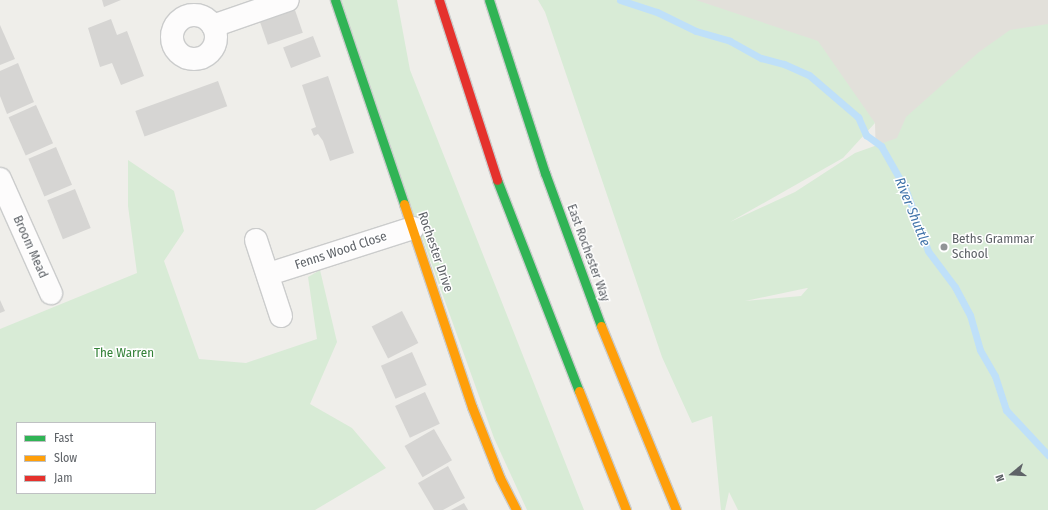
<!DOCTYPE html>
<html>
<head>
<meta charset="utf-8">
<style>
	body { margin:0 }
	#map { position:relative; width:1048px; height:510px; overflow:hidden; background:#efeeea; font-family:"Fira Sans Condensed",sans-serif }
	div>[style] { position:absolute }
	.education>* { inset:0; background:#e2e0da }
	.green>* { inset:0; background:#d8ebd6 }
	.stream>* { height:7px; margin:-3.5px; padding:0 3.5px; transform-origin:3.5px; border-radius:3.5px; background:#bfe0f9 }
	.building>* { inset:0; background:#d6d5d3; transform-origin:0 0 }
	.roads { filter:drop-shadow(1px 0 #cbcccc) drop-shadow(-1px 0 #cbcccc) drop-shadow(0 1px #cbcccc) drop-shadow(0 -1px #cbcccc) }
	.street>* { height:22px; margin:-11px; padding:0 11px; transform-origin:11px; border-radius:11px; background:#fdfcfc }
	.street>.ring { margin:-11px; padding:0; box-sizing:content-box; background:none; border:22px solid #fdfcfc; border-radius:50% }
	.fast>* { height:9px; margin:-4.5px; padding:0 4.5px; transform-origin:4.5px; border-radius:4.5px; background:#30b455 }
	.slow>* { height:9px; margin:-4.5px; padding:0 4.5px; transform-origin:4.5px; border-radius:4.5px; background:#ff9f0a }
	.jam>* { height:9px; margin:-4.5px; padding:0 4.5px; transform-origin:4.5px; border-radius:4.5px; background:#e5322d }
	.dots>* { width:11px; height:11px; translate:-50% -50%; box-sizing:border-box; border:2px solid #fff; border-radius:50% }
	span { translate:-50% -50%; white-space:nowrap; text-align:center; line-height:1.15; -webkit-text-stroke:3px #fff; paint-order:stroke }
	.poi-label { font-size:13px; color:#5f6368 }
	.left { translate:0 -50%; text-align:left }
	.street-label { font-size:13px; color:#5f6368 }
	.park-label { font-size:13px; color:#348238 }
	.water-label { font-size:14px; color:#4174aa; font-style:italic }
	.legend { position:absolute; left:16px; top:422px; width:140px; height:72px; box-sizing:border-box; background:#fff; border:1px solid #bfc1c3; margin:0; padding:5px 7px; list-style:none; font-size:12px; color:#5f6368 }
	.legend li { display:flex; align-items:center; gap:8px; height:20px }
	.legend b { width:20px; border:1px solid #bfc1c3 }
	.north { position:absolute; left:992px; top:454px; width:40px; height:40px; -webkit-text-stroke:3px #fff; paint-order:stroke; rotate:252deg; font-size:11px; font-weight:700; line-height:16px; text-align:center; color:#5f6368 }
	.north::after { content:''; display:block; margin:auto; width:14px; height:18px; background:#5f6368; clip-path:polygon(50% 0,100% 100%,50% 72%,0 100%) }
</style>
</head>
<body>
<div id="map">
	<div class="education">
		<i style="clip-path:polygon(643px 0,1048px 0,1048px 510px,738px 510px,877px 198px,875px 123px,795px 52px)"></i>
	</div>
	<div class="green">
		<i style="clip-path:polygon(337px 0,397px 0,410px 70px,584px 510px,527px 510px,494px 438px)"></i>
		<i style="clip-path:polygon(evenodd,538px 0,696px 0,818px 41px,875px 123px,843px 158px,730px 222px,795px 192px,855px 153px,897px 138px,906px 117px,979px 52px,1010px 30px,1048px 24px,1048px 510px,738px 510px,729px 492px,725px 510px,721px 510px,712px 416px,692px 423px,662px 357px,545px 12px,538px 0,808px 288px,801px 296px,745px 301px,807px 288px,808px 288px)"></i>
		<i style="clip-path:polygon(evenodd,128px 160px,174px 191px,184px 231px,164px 261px,199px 359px,246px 363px,317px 339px,308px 277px,320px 270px,337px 342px,310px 404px,352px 428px,386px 468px,315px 510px,0 510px,0 329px,137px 273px,128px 206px,128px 160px,17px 423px,155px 423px,155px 493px,17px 493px,17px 423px)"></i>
	</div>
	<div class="stream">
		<i style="left:620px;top:0;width:39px;rotate:18deg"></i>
		<i style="left:657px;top:12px;width:43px;rotate:26deg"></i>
		<i style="left:696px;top:31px;width:35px;rotate:16deg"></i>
		<i style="left:730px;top:41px;width:35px;rotate:29deg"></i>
		<i style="left:761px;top:58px;width:24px;rotate:15deg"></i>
		<i style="left:784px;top:64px;width:27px;rotate:24deg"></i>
		<i style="left:809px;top:75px;width:65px;rotate:40.6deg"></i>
		<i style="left:858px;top:117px;width:20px;rotate:66deg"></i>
		<i style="left:866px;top:135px;width:19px;rotate:36deg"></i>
		<i style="left:881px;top:146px;width:48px;rotate:60.3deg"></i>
		<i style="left:905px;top:188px;width:67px;rotate:69.9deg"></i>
		<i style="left:928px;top:251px;width:45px;rotate:53.1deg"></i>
		<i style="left:955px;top:287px;width:32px;rotate:62deg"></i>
		<i style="left:970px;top:315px;width:36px;rotate:74deg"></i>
		<i style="left:980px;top:350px;width:30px;rotate:60deg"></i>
		<i style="left:995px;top:376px;width:36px;rotate:72deg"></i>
		<i style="left:1006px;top:410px;width:62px;rotate:47deg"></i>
	</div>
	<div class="building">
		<i style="clip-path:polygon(102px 0,121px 0,104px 7px)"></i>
		<i style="left:295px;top:10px;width:24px;height:37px;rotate:71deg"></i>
		<i style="clip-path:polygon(111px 19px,117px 35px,127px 31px,144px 76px,121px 85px,112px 63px,100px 67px,88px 28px)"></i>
		<i style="clip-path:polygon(0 25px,15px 59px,0 65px)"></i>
		<i style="left:313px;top:36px;width:22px;height:32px;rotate:69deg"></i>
		<i style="clip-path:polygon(18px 63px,34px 102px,7px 114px,0 96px,0 71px)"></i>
		<i style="clip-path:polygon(328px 76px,354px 153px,330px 161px,323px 141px,318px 134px,314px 136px,311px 129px,316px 127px,302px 85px)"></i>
		<i style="left:218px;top:81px;width:27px;height:88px;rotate:70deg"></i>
		<i style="left:36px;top:105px;width:42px;height:30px;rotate:66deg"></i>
		<i style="left:56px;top:147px;width:41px;height:30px;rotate:67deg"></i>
		<i style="left:75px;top:189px;width:42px;height:30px;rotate:68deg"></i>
		<i style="clip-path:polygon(0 300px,5px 311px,0 313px)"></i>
		<i style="left:402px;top:311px;width:36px;height:34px;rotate:63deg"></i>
		<i style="left:412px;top:352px;width:36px;height:34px;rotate:66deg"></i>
		<i style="left:425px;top:392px;width:35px;height:33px;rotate:65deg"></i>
		<i style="left:434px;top:429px;width:36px;height:34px;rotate:60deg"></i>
		<i style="clip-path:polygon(448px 466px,465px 498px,443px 510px,434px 510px,418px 483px)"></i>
		<i style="clip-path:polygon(464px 503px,468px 510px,451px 510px)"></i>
	</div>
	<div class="roads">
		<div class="street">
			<i class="ring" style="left:172px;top:15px;width:22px;height:22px"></i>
			<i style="left:213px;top:26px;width:79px;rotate:-19.1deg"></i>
			<i style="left:0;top:179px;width:125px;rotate:65.9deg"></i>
			<i style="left:256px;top:240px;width:80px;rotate:71.8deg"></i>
			<i style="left:269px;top:274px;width:151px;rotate:-17.7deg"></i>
		</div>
		<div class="fast">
			<i style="left:335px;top:0;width:215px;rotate:71.3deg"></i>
			<i style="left:489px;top:0;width:182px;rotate:72.1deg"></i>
			<i style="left:545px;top:173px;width:163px;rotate:69.9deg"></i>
			<i style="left:497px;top:180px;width:226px;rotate:68.8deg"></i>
		</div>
		<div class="slow">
			<i style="left:404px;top:204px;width:214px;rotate:71.5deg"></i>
			<i style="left:472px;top:407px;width:76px;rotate:68.5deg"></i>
			<i style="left:500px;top:478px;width:36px;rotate:63deg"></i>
			<i style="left:601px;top:326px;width:199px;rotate:67.8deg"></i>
			<i style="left:579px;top:391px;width:128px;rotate:68.4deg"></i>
		</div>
		<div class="jam">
			<i style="left:439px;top:0;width:189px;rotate:72.1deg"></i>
		</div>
	</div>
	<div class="dots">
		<i style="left:944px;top:247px;background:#919496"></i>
	</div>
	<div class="poi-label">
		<span class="left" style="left:952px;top:247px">Beths Grammar<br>School</span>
	</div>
	<div class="street-label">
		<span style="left:30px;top:247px;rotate:66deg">Broom Mead</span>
		<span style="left:341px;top:251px;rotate:-18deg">Fenns Wood Close</span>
		<span style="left:435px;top:252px;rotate:71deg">Rochester Drive</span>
		<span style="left:588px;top:253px;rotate:70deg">East Rochester Way</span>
	</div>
	<div class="park-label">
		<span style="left:124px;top:353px">The Warren</span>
	</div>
	<div class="water-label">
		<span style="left:912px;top:212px;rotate:68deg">River Shuttle</span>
	</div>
	<ul class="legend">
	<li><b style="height:5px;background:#30b455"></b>Fast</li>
	<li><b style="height:5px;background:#ff9f0a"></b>Slow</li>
	<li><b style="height:5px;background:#e5322d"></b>Jam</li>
	</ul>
	<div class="north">N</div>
</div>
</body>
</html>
